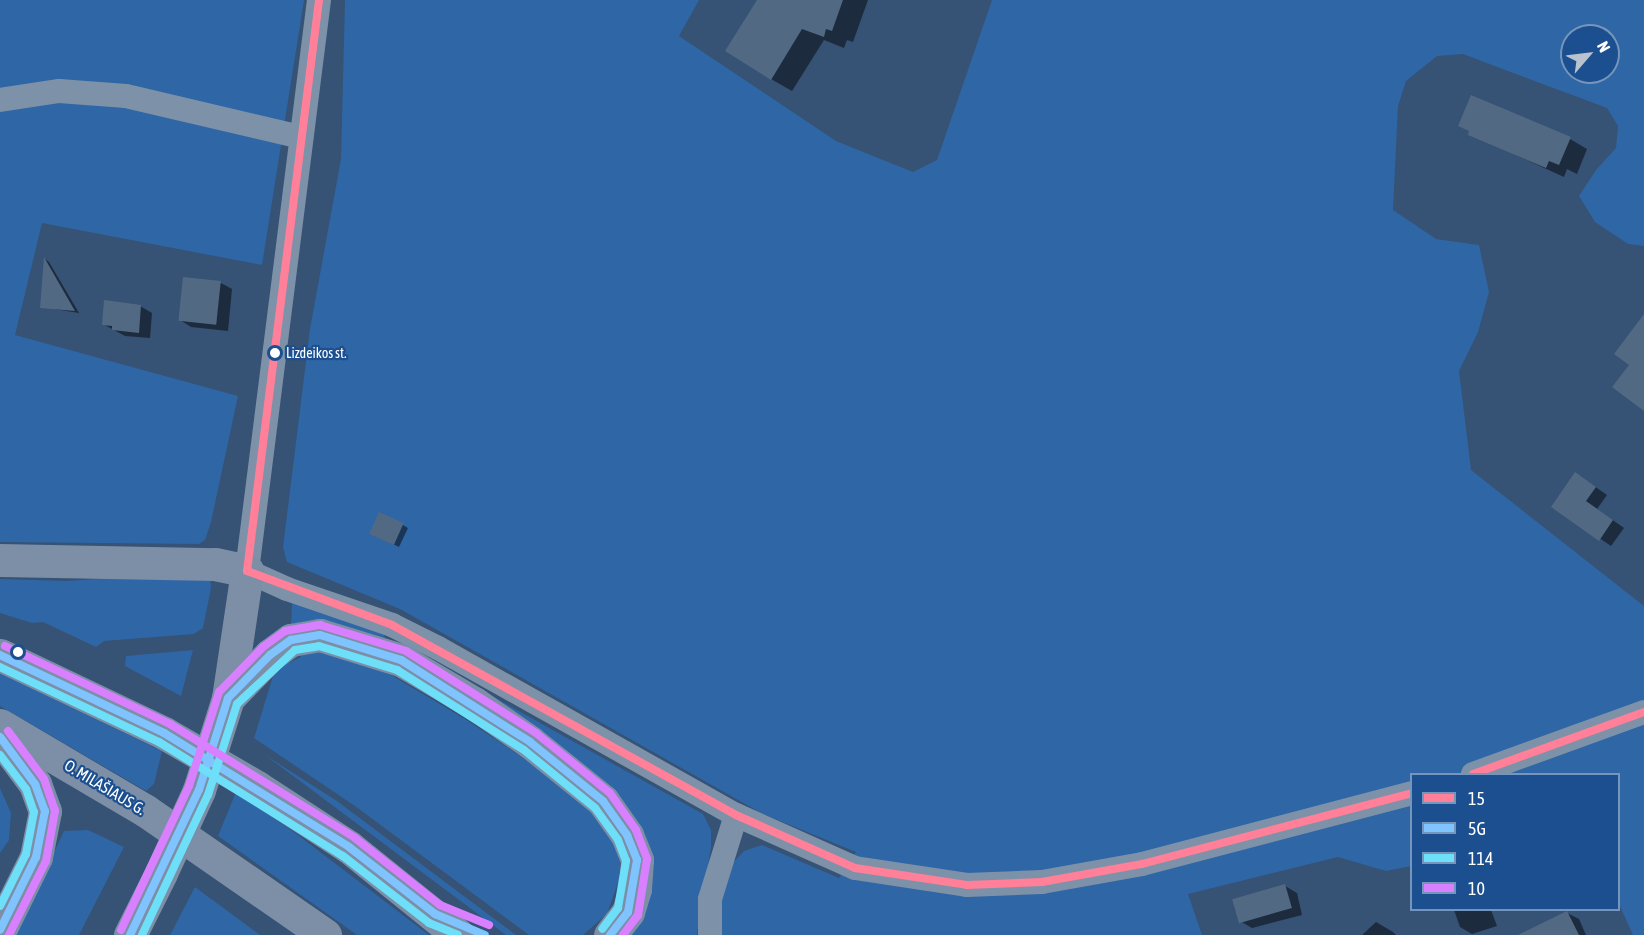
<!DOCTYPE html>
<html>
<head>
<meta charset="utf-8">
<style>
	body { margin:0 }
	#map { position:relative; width:1644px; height:935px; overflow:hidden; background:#365274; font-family:"Asap Condensed",sans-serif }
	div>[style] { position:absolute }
	.green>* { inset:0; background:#2f66a5 }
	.shadow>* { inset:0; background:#0007 }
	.building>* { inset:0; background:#526984; transform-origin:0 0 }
	.minor>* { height:24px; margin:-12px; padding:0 12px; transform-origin:12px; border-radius:12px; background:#7d92a8 }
	.primary>* { height:33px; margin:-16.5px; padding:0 16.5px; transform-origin:16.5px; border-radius:16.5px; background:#7d8ea7 }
	.primary-bridge>* { height:33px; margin:-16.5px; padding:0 16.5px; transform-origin:16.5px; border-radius:16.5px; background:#7d8ea7 }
	.bus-1>* { height:8px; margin:-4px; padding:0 4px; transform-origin:4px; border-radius:4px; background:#ff8098 }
	.bus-2>* { height:8px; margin:-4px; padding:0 4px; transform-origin:4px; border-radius:4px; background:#80c4ff }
	.bus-3>* { height:8px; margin:-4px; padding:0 4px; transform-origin:4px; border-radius:4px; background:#6ddff8 }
	.bus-4>* { height:8px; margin:-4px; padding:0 4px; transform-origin:4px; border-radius:4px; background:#d880ff }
	.dots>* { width:16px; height:16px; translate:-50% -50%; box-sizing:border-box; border:3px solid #1b4f8f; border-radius:50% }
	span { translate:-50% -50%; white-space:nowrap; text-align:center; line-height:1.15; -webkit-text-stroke:4.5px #1b4f8f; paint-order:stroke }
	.bus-label { font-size:14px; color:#fff }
	.left { translate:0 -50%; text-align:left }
	.street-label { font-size:16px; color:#fff }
	.legend { position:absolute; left:1410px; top:773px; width:210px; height:138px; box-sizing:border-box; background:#1b4f8f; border:2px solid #7695bc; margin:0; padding:8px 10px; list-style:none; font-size:18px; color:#fff }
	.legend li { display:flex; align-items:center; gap:12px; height:30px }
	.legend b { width:30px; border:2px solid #7695bc }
	.north { position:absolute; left:1560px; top:24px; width:60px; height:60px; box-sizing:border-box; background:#1b4f8f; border:2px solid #7695bc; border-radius:50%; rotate:62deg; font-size:16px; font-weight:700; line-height:24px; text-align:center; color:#fff }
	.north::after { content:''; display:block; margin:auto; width:21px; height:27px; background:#b9c2ce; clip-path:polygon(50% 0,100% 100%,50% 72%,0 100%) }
</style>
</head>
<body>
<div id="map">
	<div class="green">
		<i style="clip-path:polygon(0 0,304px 0,262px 265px,42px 223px,15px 335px,238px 396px,211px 522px,205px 540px,199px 544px,0 542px)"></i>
		<i style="clip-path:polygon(evenodd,345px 0,699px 0,679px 36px,836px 141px,913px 172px,937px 160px,992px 0,1644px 0,1644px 246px,1628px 244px,1595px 222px,1579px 196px,1596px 170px,1616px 148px,1618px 126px,1607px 108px,1463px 54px,1437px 56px,1406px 81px,1398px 106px,1393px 210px,1436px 239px,1479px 245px,1489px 292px,1478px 332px,1459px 371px,1471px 470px,1644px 606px,1644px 935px,1633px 935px,1619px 904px,1618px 774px,1412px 774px,1411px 866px,1386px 871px,1338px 857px,1188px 894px,1202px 935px,715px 935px,716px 900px,731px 865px,744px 851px,762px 845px,839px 878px,856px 852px,763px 814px,400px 609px,287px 562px,283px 547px,310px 329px,341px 159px,345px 0,1572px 36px,1608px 36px,1608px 72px,1572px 72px,1572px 36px)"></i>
		<i style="clip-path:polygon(210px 571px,211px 588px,203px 628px,194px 634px,104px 641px,96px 647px,43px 622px,32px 623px,0 613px,0 579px,67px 581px)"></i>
		<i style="clip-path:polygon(292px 603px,384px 634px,385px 638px,291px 629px)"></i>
		<i style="clip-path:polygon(193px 650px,181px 696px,125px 666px,126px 656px)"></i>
		<i style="clip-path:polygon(301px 650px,338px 655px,391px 675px,465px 719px,561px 783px,592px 811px,620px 853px,620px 877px,607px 914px,583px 935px,529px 935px,355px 806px,254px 738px,273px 676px,280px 667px,301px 657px)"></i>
		<i style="clip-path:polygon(0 673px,162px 751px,154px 784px,146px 791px,0 706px)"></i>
		<i style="clip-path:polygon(492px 696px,703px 814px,711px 830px,711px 847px,697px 935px,626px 935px,651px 865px,641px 826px,625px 804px,589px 770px)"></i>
		<i style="clip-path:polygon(265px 755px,337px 801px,516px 935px,506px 935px)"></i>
		<i style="clip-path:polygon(0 788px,11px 813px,9px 840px,0 853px)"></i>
		<i style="clip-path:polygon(236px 792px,294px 832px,429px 935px,357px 935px,218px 836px)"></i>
		<i style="clip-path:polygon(88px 830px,124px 847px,79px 935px,15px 935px,64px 831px)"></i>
		<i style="clip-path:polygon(195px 887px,260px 935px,170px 935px)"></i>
	</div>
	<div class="shadow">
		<i style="clip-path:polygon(759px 0,868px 0,853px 42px,847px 40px,844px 48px,824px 40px,792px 91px,771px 79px)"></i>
		<i style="clip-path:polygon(1470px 134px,1570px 139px,1587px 149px,1577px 174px,1567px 169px,1564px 177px)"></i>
		<i style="clip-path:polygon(45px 259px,49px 262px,79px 313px,42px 307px)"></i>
		<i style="clip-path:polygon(221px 283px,232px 289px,228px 331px,191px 327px,180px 320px)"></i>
		<i style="clip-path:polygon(140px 306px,152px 313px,150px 338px,125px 336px,103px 324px)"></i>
		<i style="clip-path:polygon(1587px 481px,1607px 495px,1597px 509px,1624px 528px,1611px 546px,1553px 507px)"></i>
		<i style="clip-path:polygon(403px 525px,408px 528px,399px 547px,376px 536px)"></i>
		<i style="clip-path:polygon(1285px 886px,1297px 893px,1302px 915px,1252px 928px,1240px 921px)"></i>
		<i style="clip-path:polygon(1454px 910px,1491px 910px,1497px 926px,1472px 934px,1460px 927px)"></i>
		<i style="clip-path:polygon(1567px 913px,1579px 919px,1586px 935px,1524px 935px)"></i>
		<i style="clip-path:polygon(1376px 922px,1393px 932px,1396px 935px,1362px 935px)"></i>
	</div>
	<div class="building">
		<i style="clip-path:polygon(757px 0,843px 0,832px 31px,826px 29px,824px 37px,802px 29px,771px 80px,725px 51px)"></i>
		<i style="clip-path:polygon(1471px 95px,1571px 137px,1559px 165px,1549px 161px,1546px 168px,1468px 135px,1469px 131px,1458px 126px)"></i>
		<i style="clip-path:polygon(44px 257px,75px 311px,40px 308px)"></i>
		<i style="left:183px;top:277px;width:38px;height:44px;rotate:6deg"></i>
		<i style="clip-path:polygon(104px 300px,141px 305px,139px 333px,112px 330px,112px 326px,102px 325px)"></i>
		<i style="clip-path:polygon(1644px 314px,1644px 411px,1612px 387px,1629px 365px,1614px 354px)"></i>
		<i style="clip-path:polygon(1575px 472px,1596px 487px,1586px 501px,1613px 520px,1599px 541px,1551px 507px)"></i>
		<i style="left:379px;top:512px;width:27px;height:24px;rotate:24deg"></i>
		<i style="left:1285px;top:884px;width:25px;height:55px;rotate:74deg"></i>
		<i style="clip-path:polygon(1567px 911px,1579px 935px,1518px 935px)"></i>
	</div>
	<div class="minor">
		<i style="left:319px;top:0;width:576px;rotate:97.19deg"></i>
		<i style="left:247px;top:571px;width:44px;rotate:24.2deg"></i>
		<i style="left:287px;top:589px;width:111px;rotate:18.9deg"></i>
		<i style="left:392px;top:625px;width:51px;rotate:26.6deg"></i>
		<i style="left:438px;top:648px;width:342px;rotate:29.3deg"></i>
		<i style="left:736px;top:815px;width:130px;rotate:24deg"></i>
		<i style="left:855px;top:868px;width:113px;rotate:8.6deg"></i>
		<i style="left:967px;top:885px;width:75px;rotate:-2.3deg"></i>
		<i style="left:1042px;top:882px;width:102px;rotate:-10.2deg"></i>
		<i style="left:1142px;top:864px;width:279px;rotate:-14.7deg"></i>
		<i style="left:0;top:100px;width:60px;rotate:-8.7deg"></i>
		<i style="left:59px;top:91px;width:67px;rotate:4.3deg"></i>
		<i style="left:126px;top:96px;width:180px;rotate:13.2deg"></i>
		<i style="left:1473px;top:774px;width:182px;rotate:-19.9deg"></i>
		<i style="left:710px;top:935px;width:36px;rotate:-90deg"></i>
		<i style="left:710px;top:899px;width:88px;rotate:-72.8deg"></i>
	</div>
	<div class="primary">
		<i style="left:0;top:560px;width:215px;rotate:1.1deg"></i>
		<i style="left:215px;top:564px;width:33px;rotate:12deg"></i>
		<i style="left:247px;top:571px;width:128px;rotate:98.5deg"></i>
		<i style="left:0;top:655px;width:182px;rotate:25.4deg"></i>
		<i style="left:164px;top:733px;width:108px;rotate:30.1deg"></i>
		<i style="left:257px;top:787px;width:110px;rotate:33.1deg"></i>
		<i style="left:349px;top:847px;width:140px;rotate:38.9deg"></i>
		<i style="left:228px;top:698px;width:60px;rotate:-45.7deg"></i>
		<i style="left:270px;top:655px;width:26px;rotate:-36deg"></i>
		<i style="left:291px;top:640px;width:29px;rotate:-10deg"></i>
		<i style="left:320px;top:635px;width:85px;rotate:17.2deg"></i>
		<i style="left:401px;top:660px;width:85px;rotate:30.5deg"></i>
		<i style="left:474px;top:703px;width:68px;rotate:34.9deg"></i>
		<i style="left:530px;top:742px;width:94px;rotate:38.9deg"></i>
		<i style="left:603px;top:801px;width:42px;rotate:54.8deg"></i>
		<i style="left:627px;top:835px;width:27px;rotate:68deg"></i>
		<i style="left:637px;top:860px;width:29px;rotate:94deg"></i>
		<i style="left:635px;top:889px;width:24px;rotate:107deg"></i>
		<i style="left:628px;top:912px;width:29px;rotate:128deg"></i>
		<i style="left:0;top:725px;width:169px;rotate:30.5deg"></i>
		<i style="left:146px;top:811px;width:218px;rotate:34.7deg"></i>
		<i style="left:0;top:737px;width:59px;rotate:53.3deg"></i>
		<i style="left:35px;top:784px;width:29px;rotate:70deg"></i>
		<i style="left:45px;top:811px;width:47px;rotate:101.1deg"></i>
		<i style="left:36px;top:857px;width:81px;rotate:116.3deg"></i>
		<i style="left:130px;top:935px;width:69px;rotate:-63.4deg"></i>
	</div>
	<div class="primary-bridge">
		<i style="left:161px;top:873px;width:91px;rotate:-65.4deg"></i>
		<i style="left:199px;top:790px;width:96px;rotate:-72.5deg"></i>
	</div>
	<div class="bus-1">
		<i style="left:247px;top:571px;width:155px;rotate:20.4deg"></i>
		<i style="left:392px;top:625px;width:393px;rotate:28.9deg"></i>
		<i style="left:736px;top:815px;width:130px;rotate:24deg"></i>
		<i style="left:855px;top:868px;width:113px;rotate:8.6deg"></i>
		<i style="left:967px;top:885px;width:75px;rotate:-2.3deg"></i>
		<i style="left:1042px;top:882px;width:102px;rotate:-10.2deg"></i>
		<i style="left:1142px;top:864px;width:279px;rotate:-14.7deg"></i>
		<i style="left:247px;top:571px;width:576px;rotate:-82.81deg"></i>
		<i style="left:1473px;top:774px;width:182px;rotate:-19.9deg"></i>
	</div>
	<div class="bus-2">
		<i style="left:0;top:655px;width:182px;rotate:25.4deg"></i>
		<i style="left:164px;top:733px;width:217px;rotate:31.6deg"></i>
		<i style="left:349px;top:847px;width:109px;rotate:37.9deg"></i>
		<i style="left:435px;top:914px;width:54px;rotate:22.8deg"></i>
		<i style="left:0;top:737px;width:59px;rotate:53.3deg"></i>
		<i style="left:35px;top:784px;width:29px;rotate:70deg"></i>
		<i style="left:45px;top:811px;width:47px;rotate:101.1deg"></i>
		<i style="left:36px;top:857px;width:81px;rotate:116.3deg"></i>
		<i style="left:130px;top:935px;width:161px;rotate:-64.6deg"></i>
		<i style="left:199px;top:790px;width:96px;rotate:-72.5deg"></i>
		<i style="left:228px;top:698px;width:60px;rotate:-45.7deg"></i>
		<i style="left:270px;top:655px;width:26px;rotate:-36deg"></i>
		<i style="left:291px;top:640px;width:29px;rotate:-10deg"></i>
		<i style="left:320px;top:635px;width:85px;rotate:17.2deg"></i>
		<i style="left:401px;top:660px;width:153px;rotate:32.4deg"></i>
		<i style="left:530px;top:742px;width:94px;rotate:38.9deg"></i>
		<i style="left:603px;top:801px;width:42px;rotate:54.8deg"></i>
		<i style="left:627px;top:835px;width:27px;rotate:68deg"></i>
		<i style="left:637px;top:860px;width:53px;rotate:99.8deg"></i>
		<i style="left:628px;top:912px;width:29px;rotate:128deg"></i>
	</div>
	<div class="bus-3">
		<i style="left:0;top:667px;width:176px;rotate:25.3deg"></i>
		<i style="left:159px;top:742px;width:216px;rotate:31.8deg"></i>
		<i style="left:343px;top:856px;width:109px;rotate:37.9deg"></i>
		<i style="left:429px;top:923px;width:31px;rotate:22deg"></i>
		<i style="left:0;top:755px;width:43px;rotate:52.6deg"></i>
		<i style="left:26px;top:789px;width:24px;rotate:71deg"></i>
		<i style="left:34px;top:812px;width:43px;rotate:100.8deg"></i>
		<i style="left:26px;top:854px;width:58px;rotate:116.6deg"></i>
		<i style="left:142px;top:935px;width:155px;rotate:-64.8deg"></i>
		<i style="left:208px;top:795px;width:96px;rotate:-72.3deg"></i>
		<i style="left:237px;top:704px;width:79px;rotate:-43deg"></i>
		<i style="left:295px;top:650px;width:24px;rotate:-9deg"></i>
		<i style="left:319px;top:646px;width:82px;rotate:17.1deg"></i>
		<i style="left:397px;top:670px;width:150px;rotate:32.2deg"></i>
		<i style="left:524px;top:750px;width:92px;rotate:39.2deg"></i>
		<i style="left:595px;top:808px;width:39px;rotate:54deg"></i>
		<i style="left:618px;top:840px;width:22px;rotate:69deg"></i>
		<i style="left:626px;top:861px;width:48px;rotate:99.7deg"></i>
		<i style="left:618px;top:908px;width:26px;rotate:127deg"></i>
	</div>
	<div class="bus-4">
		<i style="left:5px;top:646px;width:183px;rotate:25.3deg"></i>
		<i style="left:170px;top:724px;width:217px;rotate:31.6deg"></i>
		<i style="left:355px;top:838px;width:108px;rotate:38.2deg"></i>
		<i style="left:440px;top:905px;width:53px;rotate:22.2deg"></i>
		<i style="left:8px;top:731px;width:60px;rotate:53.1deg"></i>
		<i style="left:44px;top:779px;width:34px;rotate:71deg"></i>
		<i style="left:55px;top:811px;width:51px;rotate:100.2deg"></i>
		<i style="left:46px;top:861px;width:83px;rotate:116.6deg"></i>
		<i style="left:121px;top:930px;width:159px;rotate:-64.7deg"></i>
		<i style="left:189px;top:786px;width:99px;rotate:-72.3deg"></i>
		<i style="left:219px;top:692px;width:63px;rotate:-45.6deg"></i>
		<i style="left:263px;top:647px;width:27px;rotate:-36deg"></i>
		<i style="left:285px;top:631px;width:36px;rotate:-10deg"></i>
		<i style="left:320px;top:625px;width:90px;rotate:16.8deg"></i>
		<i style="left:406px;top:651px;width:154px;rotate:32.2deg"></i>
		<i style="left:536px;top:733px;width:95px;rotate:39deg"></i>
		<i style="left:610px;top:793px;width:45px;rotate:54.9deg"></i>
		<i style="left:636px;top:830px;width:31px;rotate:69deg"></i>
		<i style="left:647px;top:859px;width:57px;rotate:99.1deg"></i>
		<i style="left:638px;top:915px;width:25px;rotate:127deg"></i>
	</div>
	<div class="dots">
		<i style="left:275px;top:353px;background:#fff"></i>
		<i style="left:18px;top:652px;background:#fff"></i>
	</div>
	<div class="bus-label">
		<span class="left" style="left:286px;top:353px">Lizdeikos st.</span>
	</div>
	<div class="street-label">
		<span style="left:105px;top:787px;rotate:31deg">O. MILAŠIAUS G.</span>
	</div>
	<ul class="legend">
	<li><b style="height:8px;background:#ff8098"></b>15</li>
	<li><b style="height:8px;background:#80c4ff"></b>5G</li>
	<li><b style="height:8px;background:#6ddff8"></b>114</li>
	<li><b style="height:8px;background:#d880ff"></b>10</li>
	</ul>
	<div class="north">N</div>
</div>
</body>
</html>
